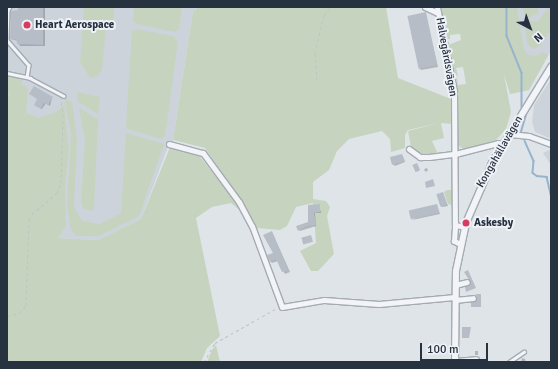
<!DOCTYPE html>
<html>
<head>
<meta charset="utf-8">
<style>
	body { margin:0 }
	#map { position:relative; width:558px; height:369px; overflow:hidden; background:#dfe4e9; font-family:Signika,sans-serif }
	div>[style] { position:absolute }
	.built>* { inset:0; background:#cdd3db }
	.green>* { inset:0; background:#c6d4bf }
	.shadow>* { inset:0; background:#0003; transform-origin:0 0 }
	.stream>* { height:1.5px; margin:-0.75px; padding:0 0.75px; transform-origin:0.75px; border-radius:0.75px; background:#97b4cc }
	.building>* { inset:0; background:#b6bdc6; transform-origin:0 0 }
	.path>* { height:1px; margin-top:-0.5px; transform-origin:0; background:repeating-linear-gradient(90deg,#bdc2c8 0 3px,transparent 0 6px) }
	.roads { filter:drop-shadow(1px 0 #a4abb3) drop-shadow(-1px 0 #a4abb3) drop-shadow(0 1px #a4abb3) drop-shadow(0 -1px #a4abb3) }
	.service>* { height:2.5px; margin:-1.25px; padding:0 1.25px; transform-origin:1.25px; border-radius:1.25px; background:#f2f4f7 }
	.minor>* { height:5px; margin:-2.5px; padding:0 2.5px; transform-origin:2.5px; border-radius:2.5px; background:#f2f4f7 }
	.tertiary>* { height:6px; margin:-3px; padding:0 3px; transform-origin:3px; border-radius:3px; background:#f2f4f7 }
	.dots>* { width:11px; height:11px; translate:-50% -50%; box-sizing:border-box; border:2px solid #eef2f7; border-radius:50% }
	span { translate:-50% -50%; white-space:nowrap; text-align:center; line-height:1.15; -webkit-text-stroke:4px #eef2f7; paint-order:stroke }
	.poi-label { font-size:11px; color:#273241; font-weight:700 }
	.left { translate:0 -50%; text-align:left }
	.street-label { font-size:11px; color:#273241 }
	.frame { position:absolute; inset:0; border:8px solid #273241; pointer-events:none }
	.north { position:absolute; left:510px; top:8px; width:40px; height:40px; -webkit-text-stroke:3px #eef2f7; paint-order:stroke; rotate:139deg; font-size:11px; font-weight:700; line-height:16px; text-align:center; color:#273241 }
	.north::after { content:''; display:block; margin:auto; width:14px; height:18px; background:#273241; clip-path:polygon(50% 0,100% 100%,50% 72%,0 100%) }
	.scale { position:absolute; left:420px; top:343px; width:68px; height:18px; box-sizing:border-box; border:2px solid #273241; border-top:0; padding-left:5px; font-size:12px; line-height:14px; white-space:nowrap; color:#273241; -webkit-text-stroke:3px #eef2f7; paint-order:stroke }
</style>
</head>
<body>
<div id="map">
	<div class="built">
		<i style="clip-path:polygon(7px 7px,197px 7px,193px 11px,173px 140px,169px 144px,141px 219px,98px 240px,58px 238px,7px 362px)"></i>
		<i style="clip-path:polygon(491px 7px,551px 7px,551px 51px,529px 90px,510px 94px)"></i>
		<i style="clip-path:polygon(551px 79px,551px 139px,535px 132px,532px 122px,534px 105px)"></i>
		<i style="clip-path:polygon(551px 149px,551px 165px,543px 153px)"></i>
	</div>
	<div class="green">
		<i style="clip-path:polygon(84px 7px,114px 7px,113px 28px,106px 28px,102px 69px,98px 76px,90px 78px,80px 62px)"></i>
		<i style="clip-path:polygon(134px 7px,182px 7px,179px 29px,175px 32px,136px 24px,133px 21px)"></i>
		<i style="clip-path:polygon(198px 7px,386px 7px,398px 78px,451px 99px,452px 124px,441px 123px,444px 138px,432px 141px,438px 154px,419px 155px,411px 147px,408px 131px,439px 123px,408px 130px,405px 135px,405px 148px,391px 152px,390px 139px,382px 131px,349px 139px,337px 151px,329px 170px,313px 182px,313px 199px,326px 201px,330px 207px,327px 216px,334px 254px,318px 271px,311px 271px,300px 251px,316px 243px,313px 203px,296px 207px,287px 226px,280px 230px,257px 228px,244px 204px,205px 148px,173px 140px,193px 11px)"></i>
		<i style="clip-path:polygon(440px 7px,490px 7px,491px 9px,491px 7px,517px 7px,524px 50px,529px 55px,536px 56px,543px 52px,548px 55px,529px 90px,510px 94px,504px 74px,511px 112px,506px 129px,496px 140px,465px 150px,456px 144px,455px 79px,457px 78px,458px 85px,466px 84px,463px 67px,456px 68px,458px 76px,453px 74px,448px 45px,461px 40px,460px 34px,450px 35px,450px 39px,447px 39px)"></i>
		<i style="clip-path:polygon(523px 7px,538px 7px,538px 13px,529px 18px,524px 14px)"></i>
		<i style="clip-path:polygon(549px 7px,551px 30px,540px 46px,533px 49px,527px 44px,525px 22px,538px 21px)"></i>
		<i style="clip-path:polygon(136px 29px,173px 36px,178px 42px,165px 136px,161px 139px,128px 129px,126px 126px,132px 31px)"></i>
		<i style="clip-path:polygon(7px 76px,22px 79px,22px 86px,26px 86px,28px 89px,26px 113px,39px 118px,56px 112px,64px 105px,69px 150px,65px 186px,66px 226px,58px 238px,98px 240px,141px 219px,170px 147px,197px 153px,235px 201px,243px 213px,231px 203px,212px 207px,196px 218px,220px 336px,207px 348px,201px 362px,7px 362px,7px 100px,10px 95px,7px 91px)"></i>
		<i style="clip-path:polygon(77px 92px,100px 97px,98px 114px,78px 102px)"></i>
		<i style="clip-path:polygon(64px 98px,72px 102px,77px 141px,74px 207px,82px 221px,100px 224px,121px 213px,126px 133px,164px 144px,139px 216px,99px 236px,77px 236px,71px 230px,67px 207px,71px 135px)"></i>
		<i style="clip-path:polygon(79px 108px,98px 119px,94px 209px,91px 211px,83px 208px,81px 201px,85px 141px)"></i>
		<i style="clip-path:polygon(447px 190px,452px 190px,452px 205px,448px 204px,444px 192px)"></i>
		<i style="clip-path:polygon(216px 345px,220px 362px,207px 362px,212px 350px)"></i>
	</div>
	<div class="shadow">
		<i style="clip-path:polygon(19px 7px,45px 7px,45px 46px,20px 46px,18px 41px,11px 39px,12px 11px,19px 11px)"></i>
		<i style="clip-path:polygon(425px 13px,438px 67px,421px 70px,419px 68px)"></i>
		<i style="clip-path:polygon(52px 98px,50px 106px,46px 103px,42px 109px,36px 106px,38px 99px)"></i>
		<i style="clip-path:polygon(402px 155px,405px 162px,395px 166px,393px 164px)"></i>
		<i style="left:427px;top:168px;width:3px;height:3px;rotate:72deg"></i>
		<i style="clip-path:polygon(443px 193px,448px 206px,442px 207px,441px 206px)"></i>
		<i style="clip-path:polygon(319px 205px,321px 213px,315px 213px,316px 226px,300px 231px,298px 227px,309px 222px,309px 206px)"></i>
		<i style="clip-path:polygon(437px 205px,440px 214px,412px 220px)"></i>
		<i style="clip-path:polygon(273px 234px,290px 272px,285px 274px,278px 261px,272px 263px,270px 261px,275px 253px)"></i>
		<i style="left:475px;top:351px;width:3px;height:4px"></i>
		<i style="clip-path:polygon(522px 358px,525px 359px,526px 362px,521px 362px)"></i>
	</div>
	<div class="stream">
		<i style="left:507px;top:7px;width:29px;rotate:90deg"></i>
		<i style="left:507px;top:36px;width:40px;rotate:68deg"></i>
		<i style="left:522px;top:73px;width:34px;rotate:90deg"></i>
		<i style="left:521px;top:132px;width:18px;rotate:-74deg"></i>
		<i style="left:525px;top:141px;width:22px;rotate:66deg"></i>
		<i style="left:534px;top:161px;width:12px;rotate:95deg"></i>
		<i style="left:533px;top:173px;width:5px;rotate:37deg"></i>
		<i style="left:537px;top:176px;width:10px;rotate:6deg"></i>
		<i style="left:547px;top:177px;width:18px;rotate:77deg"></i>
	</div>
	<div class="building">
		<i style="clip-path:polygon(18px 7px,43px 7px,43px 45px,17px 44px,17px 40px,10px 39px,11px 11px,18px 10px)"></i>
		<i style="left:426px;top:12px;width:54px;height:19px;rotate:78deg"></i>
		<i style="clip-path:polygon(34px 86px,53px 97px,48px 105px,44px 103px,41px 109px,34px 105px,37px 99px,29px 94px)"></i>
		<i style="clip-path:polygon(402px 154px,405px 161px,392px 165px,390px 157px)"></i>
		<i style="left:417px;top:163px;width:8px;height:5px;rotate:67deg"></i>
		<i style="clip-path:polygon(433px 179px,435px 186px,426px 188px,425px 182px)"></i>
		<i style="left:443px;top:192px;width:13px;height:7px;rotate:72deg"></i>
		<i style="clip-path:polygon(320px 204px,320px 212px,314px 213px,316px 225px,306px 226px,298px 231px,296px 226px,308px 222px,308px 205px)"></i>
		<i style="left:437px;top:204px;width:9px;height:29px;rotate:77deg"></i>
		<i style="clip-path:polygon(272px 231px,288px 270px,282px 272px,276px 259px,270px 262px,267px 255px,273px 253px,263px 235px)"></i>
		<i style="left:311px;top:235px;width:7px;height:10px;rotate:74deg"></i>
		<i style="clip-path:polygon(468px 270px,476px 288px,466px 292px,465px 287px,471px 283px,464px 272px)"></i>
		<i style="clip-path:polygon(476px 294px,481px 294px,481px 307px,471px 307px,471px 302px,477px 299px)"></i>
		<i style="clip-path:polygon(462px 327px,471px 327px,469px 338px,462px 338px)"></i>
	</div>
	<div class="path">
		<i style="left:317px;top:80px;width:27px;rotate:-94deg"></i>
		<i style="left:315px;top:53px;width:39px;rotate:-77deg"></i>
		<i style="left:324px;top:15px;width:11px;rotate:-49deg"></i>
		<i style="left:7px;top:316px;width:13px;rotate:-13deg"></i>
		<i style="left:20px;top:313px;width:10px;rotate:-53deg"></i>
		<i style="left:26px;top:305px;width:85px;rotate:-88deg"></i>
		<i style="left:29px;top:220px;width:7px;rotate:-63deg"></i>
		<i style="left:32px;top:214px;width:33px;rotate:-40deg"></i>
		<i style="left:57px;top:193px;width:11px;rotate:-68deg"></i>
		<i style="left:61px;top:183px;width:66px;rotate:-88.3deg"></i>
		<i style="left:63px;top:117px;width:18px;rotate:-96deg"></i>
		<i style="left:204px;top:362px;width:22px;rotate:-60deg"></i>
		<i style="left:215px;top:343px;width:71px;rotate:-29.4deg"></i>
	</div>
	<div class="roads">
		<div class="service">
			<i style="left:10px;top:7px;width:4px;rotate:124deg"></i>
			<i style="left:8px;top:10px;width:30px;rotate:92deg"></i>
			<i style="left:7px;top:40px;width:33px;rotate:49deg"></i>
			<i style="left:29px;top:65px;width:12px;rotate:99deg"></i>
			<i style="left:7px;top:73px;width:24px;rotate:12deg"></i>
			<i style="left:30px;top:78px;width:38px;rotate:28deg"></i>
			<i style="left:509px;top:362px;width:18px;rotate:-34deg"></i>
		</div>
		<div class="minor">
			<i style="left:425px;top:7px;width:14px;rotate:25deg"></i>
			<i style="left:437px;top:7px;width:86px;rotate:78.6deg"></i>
			<i style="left:454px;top:91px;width:134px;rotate:89.6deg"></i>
			<i style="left:510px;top:134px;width:19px;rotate:6deg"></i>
			<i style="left:529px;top:136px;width:23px;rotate:20deg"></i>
			<i style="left:169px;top:144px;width:35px;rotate:15deg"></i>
			<i style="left:203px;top:153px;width:61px;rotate:53.7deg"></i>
			<i style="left:239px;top:202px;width:27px;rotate:62deg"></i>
			<i style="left:252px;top:226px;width:86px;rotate:69.7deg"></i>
			<i style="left:282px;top:307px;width:43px;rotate:-9.5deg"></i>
			<i style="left:324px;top:300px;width:55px;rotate:4.2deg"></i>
			<i style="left:379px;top:304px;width:76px;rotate:-5.3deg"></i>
			<i style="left:409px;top:149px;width:14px;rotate:36deg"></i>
			<i style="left:420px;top:157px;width:9px"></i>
			<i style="left:429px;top:157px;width:26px;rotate:-7deg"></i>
			<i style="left:455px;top:154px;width:44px;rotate:-14.3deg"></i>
			<i style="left:498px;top:143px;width:5px;rotate:22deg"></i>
			<i style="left:460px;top:244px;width:7px;rotate:-153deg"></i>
			<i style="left:454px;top:241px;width:16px;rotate:-86deg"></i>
			<i style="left:455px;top:225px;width:10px;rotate:11deg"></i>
			<i style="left:455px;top:285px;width:12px;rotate:-14deg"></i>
			<i style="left:455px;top:300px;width:18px;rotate:-6deg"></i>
			<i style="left:455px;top:361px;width:21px;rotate:-5deg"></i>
		</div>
		<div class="tertiary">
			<i style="left:455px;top:362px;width:91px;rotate:-89.4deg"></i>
			<i style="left:456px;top:271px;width:49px;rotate:-78.2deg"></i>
			<i style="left:466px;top:223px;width:65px;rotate:-66.6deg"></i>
			<i style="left:492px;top:163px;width:113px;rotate:-58.4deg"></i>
		</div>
	</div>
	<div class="dots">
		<i style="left:27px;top:25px;background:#d73b5d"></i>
		<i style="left:466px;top:223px;background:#d73b5d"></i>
	</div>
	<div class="poi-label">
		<span class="left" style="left:35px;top:25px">Heart Aerospace</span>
		<span class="left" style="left:474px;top:223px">Askesby</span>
	</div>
	<div class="street-label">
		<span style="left:446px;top:57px;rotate:80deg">Halvegårdsvägen</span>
		<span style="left:500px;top:152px;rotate:-60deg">Kongahällavägen</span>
	</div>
	<div class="frame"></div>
	<div class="north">N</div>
	<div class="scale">100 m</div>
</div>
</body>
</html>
